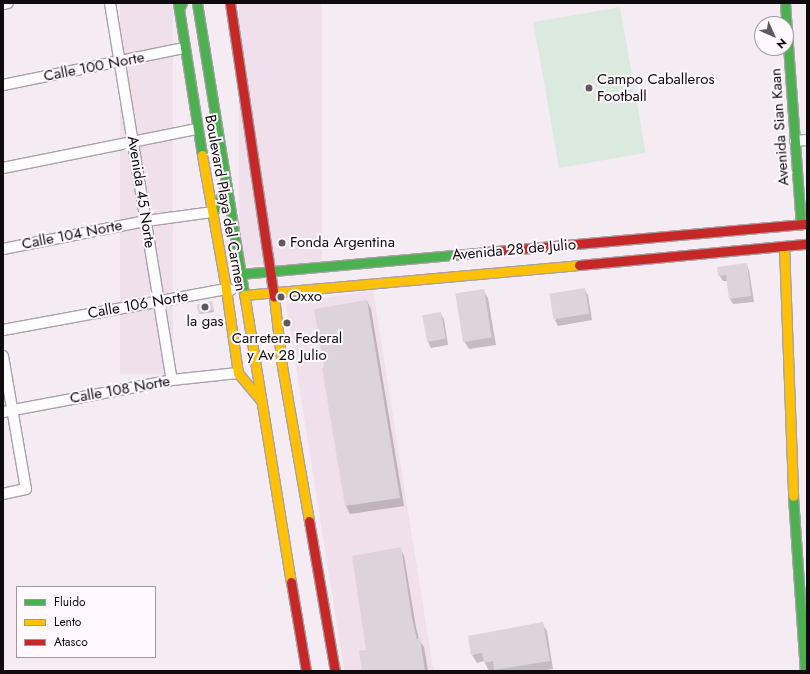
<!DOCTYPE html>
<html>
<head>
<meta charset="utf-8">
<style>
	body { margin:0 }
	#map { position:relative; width:810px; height:674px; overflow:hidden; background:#f4ecf2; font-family:Jost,sans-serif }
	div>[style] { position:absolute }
	.built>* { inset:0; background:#efe0eb; transform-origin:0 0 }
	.green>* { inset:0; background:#dbeade; transform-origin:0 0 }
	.shadow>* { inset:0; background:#0003 }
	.building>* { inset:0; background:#ddd3db; transform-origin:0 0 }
	.roads { filter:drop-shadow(1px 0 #a8a2a7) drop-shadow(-1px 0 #a8a2a7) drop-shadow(0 1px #a8a2a7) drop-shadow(0 -1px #a8a2a7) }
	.street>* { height:10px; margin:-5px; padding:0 5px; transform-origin:5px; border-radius:5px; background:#fdfcfd }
	.fast>* { height:9px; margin:-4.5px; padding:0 4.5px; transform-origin:4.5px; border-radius:4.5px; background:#4caf50 }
	.slow>* { height:9px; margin:-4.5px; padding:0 4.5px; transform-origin:4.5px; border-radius:4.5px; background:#ffc107 }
	.jam>* { height:9px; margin:-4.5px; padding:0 4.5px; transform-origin:4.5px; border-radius:4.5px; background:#c62828 }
	.dots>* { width:11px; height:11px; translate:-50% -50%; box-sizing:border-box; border:2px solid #fff8fd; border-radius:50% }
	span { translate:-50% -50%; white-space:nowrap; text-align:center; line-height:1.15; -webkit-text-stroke:4px #fff8fd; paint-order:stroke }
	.street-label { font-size:15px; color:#0e0a0d }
	.poi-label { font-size:15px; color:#0e0a0d }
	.left { translate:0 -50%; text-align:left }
	.frame { position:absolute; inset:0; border:4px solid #0e0a0d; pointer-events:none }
	.legend { position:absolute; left:16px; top:586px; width:140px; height:72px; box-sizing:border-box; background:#fff8fd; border:1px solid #9f999d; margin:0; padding:5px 7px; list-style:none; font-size:12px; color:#0e0a0d }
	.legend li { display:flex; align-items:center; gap:8px; height:20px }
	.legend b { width:20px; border:1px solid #9f999d }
	.north { position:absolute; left:754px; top:16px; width:40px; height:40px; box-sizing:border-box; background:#fff8fd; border:1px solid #9f999d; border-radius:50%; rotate:135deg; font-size:11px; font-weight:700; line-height:16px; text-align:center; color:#0e0a0d }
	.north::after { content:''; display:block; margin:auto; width:14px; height:18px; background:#5e595d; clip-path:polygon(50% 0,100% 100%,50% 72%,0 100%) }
</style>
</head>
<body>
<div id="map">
	<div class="built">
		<i style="left:120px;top:3px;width:53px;height:371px"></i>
		<i style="left:239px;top:3px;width:83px;height:262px"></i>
		<i style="left:373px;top:290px;width:386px;height:88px;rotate:81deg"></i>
	</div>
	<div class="green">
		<i style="left:620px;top:7px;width:148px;height:88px;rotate:80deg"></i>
	</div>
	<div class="shadow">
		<i style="clip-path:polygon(746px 264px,749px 270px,754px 302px,733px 304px,730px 299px,727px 281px,723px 281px,719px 275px)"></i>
		<i style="clip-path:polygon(584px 289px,588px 295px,592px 320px,558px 326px,555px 320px)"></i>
		<i style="clip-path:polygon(483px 290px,488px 298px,496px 345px,469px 349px,464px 341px)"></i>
		<i style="clip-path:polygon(367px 301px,371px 309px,404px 506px,350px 514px,346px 506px,323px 368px,325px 368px)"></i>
		<i style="clip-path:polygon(212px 303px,214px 312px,200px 314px,199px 313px)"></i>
		<i style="clip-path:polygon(440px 313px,444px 319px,448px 345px,431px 348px,428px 342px)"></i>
		<i style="clip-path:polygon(400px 548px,404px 556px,416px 627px,419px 640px,424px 647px,428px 671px,363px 671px,367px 651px)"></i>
		<i style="clip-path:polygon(542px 623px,547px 631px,553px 669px,540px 671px,489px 671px,484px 661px,477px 663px,472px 655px)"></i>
	</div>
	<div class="building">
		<i style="clip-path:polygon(747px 263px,751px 296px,729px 299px,726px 275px,718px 276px,717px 267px)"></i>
		<i style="left:585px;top:288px;width:26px;height:36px;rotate:81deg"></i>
		<i style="left:484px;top:289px;width:49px;height:29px;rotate:81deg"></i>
		<i style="clip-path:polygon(367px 300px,400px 498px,345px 506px,322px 368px,324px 367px,314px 309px)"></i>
		<i style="left:212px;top:301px;width:9px;height:16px;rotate:77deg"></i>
		<i style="left:441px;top:312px;width:27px;height:19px;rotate:80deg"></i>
		<i style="clip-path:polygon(401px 547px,412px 618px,417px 639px,420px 638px,425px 671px,362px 671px,359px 651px,366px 650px,352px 556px)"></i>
		<i style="clip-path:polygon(543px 622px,550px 661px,494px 670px,493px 661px,484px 663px,482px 653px,471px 655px,468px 636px)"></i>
	</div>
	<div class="roads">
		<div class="street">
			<i style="left:110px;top:3px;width:382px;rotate:80.7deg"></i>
			<i style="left:3px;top:4px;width:5px;rotate:-11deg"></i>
			<i style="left:3px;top:85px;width:185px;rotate:-11.6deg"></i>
			<i style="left:795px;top:141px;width:12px;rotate:-5deg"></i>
			<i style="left:3px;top:168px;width:198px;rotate:-11.4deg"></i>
			<i style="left:3px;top:249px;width:146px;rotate:-11.1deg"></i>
			<i style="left:146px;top:221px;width:68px;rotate:-7.7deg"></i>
			<i style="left:3px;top:330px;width:227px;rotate:-10.4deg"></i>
			<i style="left:226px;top:289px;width:5px;rotate:11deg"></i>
			<i style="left:3px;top:356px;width:135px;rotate:80.2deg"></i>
			<i style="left:26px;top:489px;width:24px;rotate:168deg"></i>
			<i style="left:3px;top:412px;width:172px;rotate:-10.7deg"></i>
			<i style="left:172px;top:380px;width:66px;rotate:-6.1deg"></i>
		</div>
		<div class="fast">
			<i style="left:178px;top:3px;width:154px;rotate:81deg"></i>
			<i style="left:197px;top:3px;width:300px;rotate:80.8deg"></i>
			<i style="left:785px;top:3px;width:222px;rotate:85.9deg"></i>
			<i style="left:179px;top:9px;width:7px;rotate:-63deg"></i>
			<i style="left:213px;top:212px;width:30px;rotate:-63deg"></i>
			<i style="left:240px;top:274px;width:246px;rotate:-5.1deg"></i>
			<i style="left:793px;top:496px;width:175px;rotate:86.1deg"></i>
		</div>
		<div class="slow">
			<i style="left:202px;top:155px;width:136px;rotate:79.8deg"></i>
			<i style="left:226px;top:289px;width:85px;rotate:81.9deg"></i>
			<i style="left:238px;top:373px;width:35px;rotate:50deg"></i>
			<i style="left:784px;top:246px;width:250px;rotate:87.9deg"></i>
			<i style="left:244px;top:295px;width:336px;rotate:-5.1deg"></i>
			<i style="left:274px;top:297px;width:69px;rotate:83.4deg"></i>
			<i style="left:282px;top:366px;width:157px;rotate:80.1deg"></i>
			<i style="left:245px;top:299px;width:287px;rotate:80.8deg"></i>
		</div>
		<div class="jam">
			<i style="left:230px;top:3px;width:297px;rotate:81.5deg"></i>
			<i style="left:485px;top:252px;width:323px;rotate:-5deg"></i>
			<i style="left:579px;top:265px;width:229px;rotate:-5.3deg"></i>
			<i style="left:309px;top:521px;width:152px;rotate:80.2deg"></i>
			<i style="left:291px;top:582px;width:90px;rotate:80.4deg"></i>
		</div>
	</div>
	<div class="dots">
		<i style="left:589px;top:88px;background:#5e595d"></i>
		<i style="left:282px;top:243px;background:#5e595d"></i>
		<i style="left:281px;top:297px;background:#5e595d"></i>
		<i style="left:205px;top:307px;background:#5e595d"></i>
		<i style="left:287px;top:323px;background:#5e595d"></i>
	</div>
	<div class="street-label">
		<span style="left:94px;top:67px;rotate:-11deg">Calle 100 Norte</span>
		<span style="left:780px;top:127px;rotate:-94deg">Avenida Sian Kaan</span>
		<span style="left:141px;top:192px;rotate:81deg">Avenida 45 Norte</span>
		<span style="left:225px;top:203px;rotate:80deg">Boulevard Playa del Carmen</span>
		<span style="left:72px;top:235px;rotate:-11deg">Calle 104 Norte</span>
		<span style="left:514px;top:250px;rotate:-5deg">Avenida 28 de Julio</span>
		<span style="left:138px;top:305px;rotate:-10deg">Calle 106 Norte</span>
		<span style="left:120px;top:390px;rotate:-10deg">Calle 108 Norte</span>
	</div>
	<div class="poi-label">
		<span class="left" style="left:597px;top:88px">Campo Caballeros<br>Football</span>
		<span class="left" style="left:290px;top:243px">Fonda Argentina</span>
		<span class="left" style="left:289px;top:297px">Oxxo</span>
		<span style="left:205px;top:322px">la gas</span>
		<span style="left:287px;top:347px">Carretera Federal<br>y Av 28 Julio</span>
	</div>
	<div class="frame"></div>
	<ul class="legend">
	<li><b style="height:5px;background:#4caf50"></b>Fluido</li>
	<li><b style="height:5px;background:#ffc107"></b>Lento</li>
	<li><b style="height:5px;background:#c62828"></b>Atasco</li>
	</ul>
	<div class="north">N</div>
</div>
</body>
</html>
